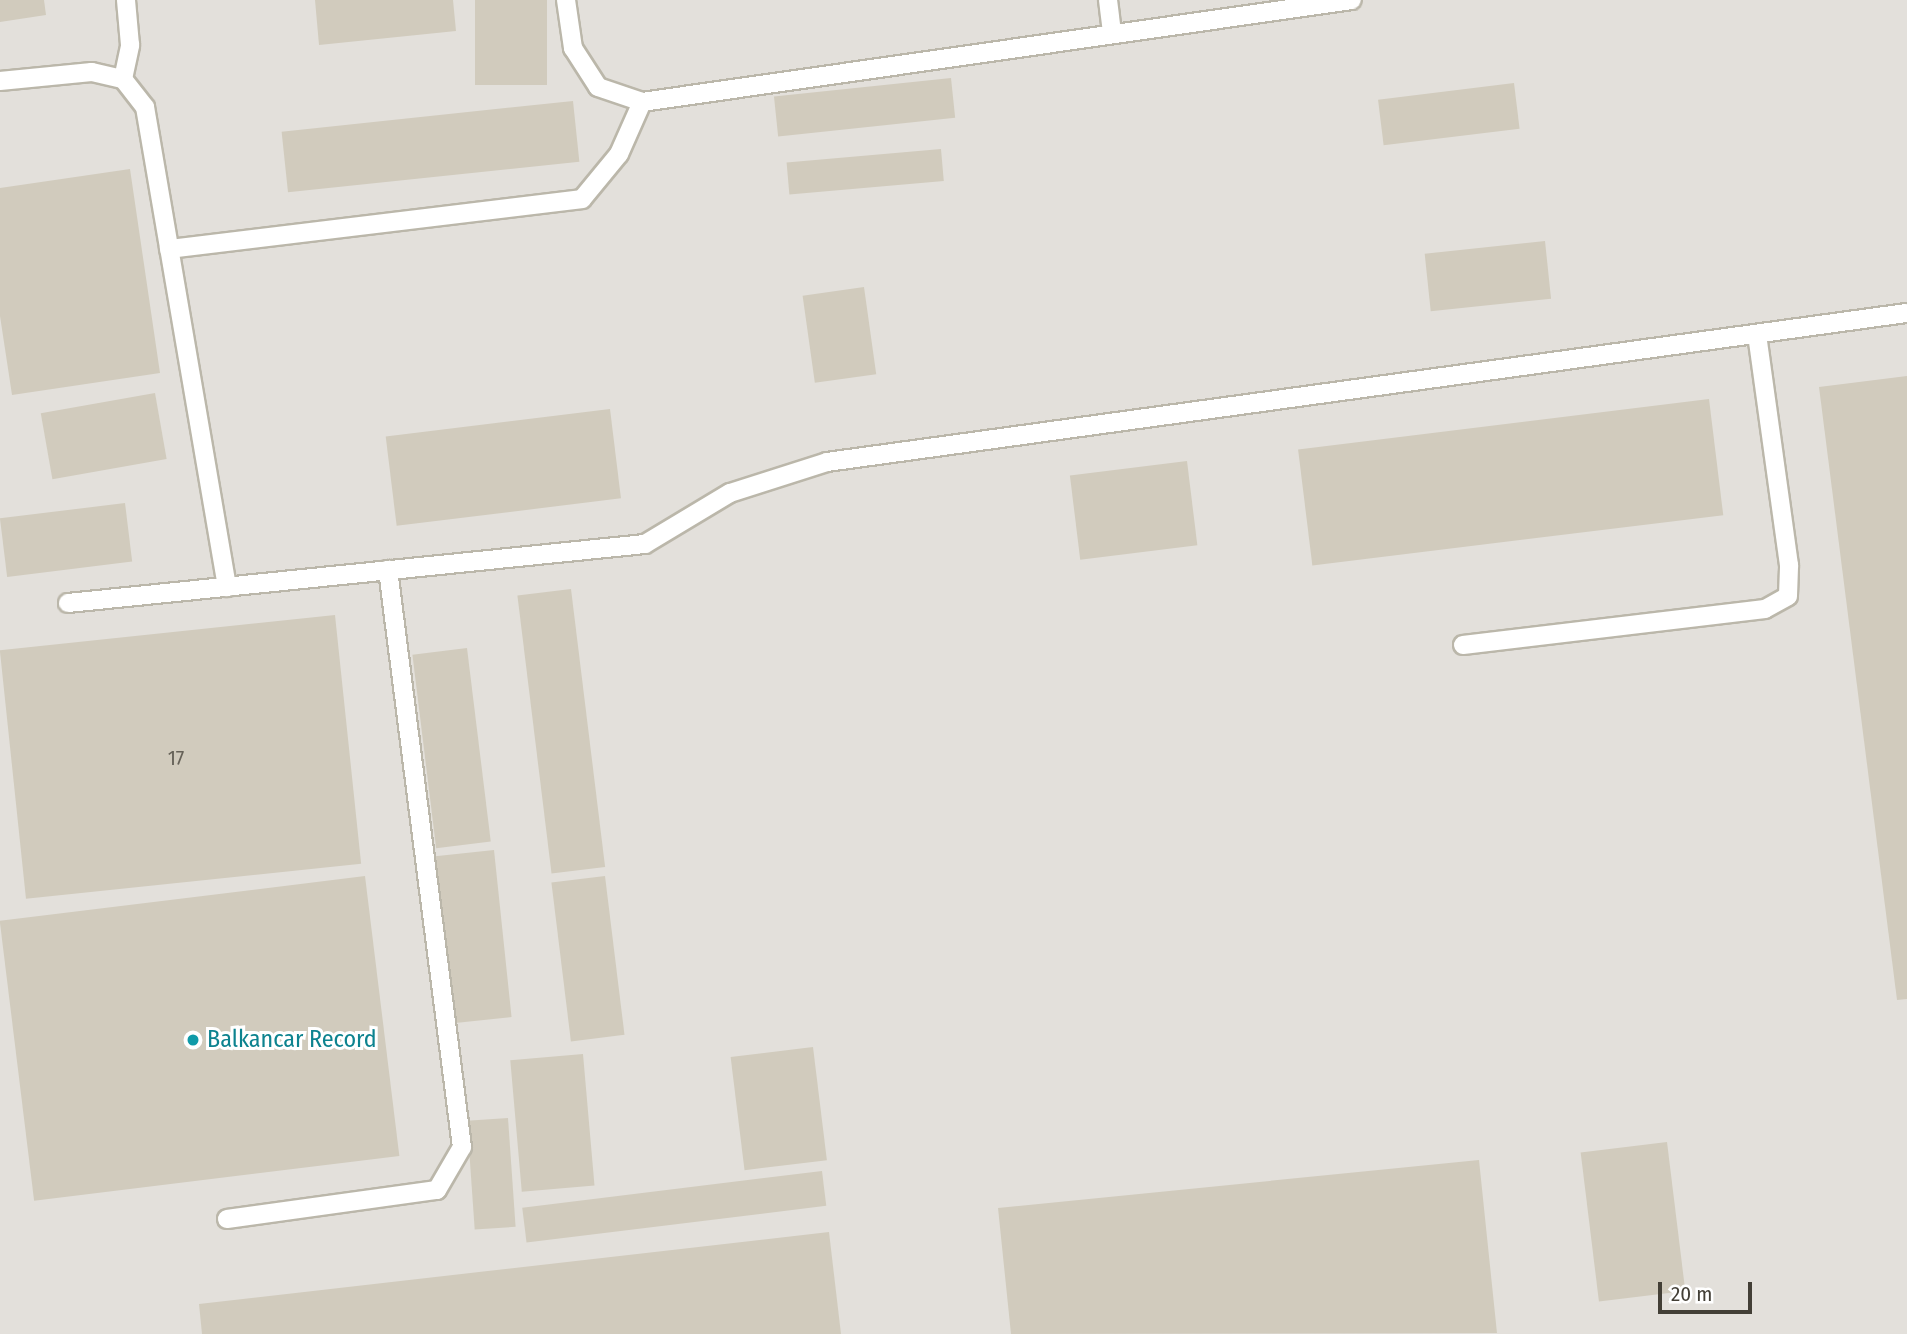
<!DOCTYPE html>
<html>
<head>
<meta charset="utf-8">
<style>
	body { margin:0 }
	#map { position:relative; width:1907px; height:1334px; overflow:hidden; background:#f1efe6; font-family:"Fira Sans Condensed",sans-serif }
	div>[style] { position:absolute }
	.industrial>* { inset:0; background:#e3e0db; transform-origin:0 0 }
	.building>* { inset:0; background:#d1cbbd; transform-origin:0 0 }
	.roads { filter:drop-shadow(2px 0 #bbb7aa) drop-shadow(-2px 0 #bbb7aa) drop-shadow(0 2px #bbb7aa) drop-shadow(0 -2px #bbb7aa) }
	.lane>* { height:18px; margin:-9px; padding:0 9px; transform-origin:9px; border-radius:9px; background:#fff }
	.dots>* { width:19px; height:19px; translate:-50% -50%; box-sizing:border-box; border:4px solid #fff; border-radius:50% }
	span { translate:-50% -50%; white-space:nowrap; text-align:center; line-height:1.15; -webkit-text-stroke:6px #fff; paint-order:stroke }
	.number-label { font-size:21px; color:#666258 }
	.number-label span { -webkit-text-stroke-width:0 }
	.culture-label { font-size:24px; color:#0d838f }
	.left { translate:0 -50%; text-align:left }
	.scale { position:absolute; left:1658px; top:1282px; width:94px; height:32px; box-sizing:border-box; border:4px solid #433f36; border-top:0; padding-left:9px; font-size:21px; line-height:24px; white-space:nowrap; color:#433f36; -webkit-text-stroke:5px #fff; paint-order:stroke }
</style>
</head>
<body>
<div id="map">
	<div class="industrial">
		<i style="left:0;top:0;width:1907px;height:1334px"></i>
	</div>
	<div class="building">
		<i style="clip-path:polygon(0 0,44px 0,46px 15px,0 22px)"></i>
		<i style="clip-path:polygon(315px 0,453px 0,456px 31px,319px 45px)"></i>
		<i style="left:475px;top:0;width:72px;height:85px"></i>
		<i style="left:951px;top:78px;width:40px;height:178px;rotate:84deg"></i>
		<i style="left:1514px;top:83px;width:46px;height:137px;rotate:83deg"></i>
		<i style="left:573px;top:101px;width:61px;height:293px;rotate:84deg"></i>
		<i style="left:941px;top:149px;width:32px;height:155px;rotate:85deg"></i>
		<i style="clip-path:polygon(130px 169px,160px 373px,12px 395px,0 316px,0 188px)"></i>
		<i style="left:1545px;top:241px;width:58px;height:121px;rotate:84deg"></i>
		<i style="left:864px;top:287px;width:88px;height:62px;rotate:82deg"></i>
		<i style="clip-path:polygon(1907px 376px,1907px 999px,1897px 1000px,1819px 387px)"></i>
		<i style="left:155px;top:393px;width:67px;height:116px;rotate:80deg"></i>
		<i style="left:1709px;top:399px;width:117px;height:414px;rotate:83deg"></i>
		<i style="left:610px;top:409px;width:90px;height:226px;rotate:83deg"></i>
		<i style="left:1187px;top:461px;width:85px;height:118px;rotate:83deg"></i>
		<i style="left:125px;top:503px;width:59px;height:126px;rotate:83deg"></i>
		<i style="left:571px;top:589px;width:280px;height:54px;rotate:83deg"></i>
		<i style="left:335px;top:615px;width:250px;height:337px;rotate:84deg"></i>
		<i style="left:467px;top:648px;width:195px;height:55px;rotate:83deg"></i>
		<i style="left:494px;top:850px;width:168px;height:59px;rotate:84deg"></i>
		<i style="left:365px;top:876px;width:282px;height:368px;rotate:83deg"></i>
		<i style="left:605px;top:876px;width:160px;height:54px;rotate:83deg"></i>
		<i style="left:813px;top:1047px;width:114px;height:83px;rotate:83deg"></i>
		<i style="left:583px;top:1054px;width:132px;height:73px;rotate:85deg"></i>
		<i style="left:508px;top:1118px;width:109px;height:41px;rotate:86deg"></i>
		<i style="left:1667px;top:1142px;width:150px;height:87px;rotate:83deg"></i>
		<i style="clip-path:polygon(1479px 1160px,1497px 1333px,1011px 1334px,998px 1208px)"></i>
		<i style="left:822px;top:1171px;width:35px;height:302px;rotate:83deg"></i>
		<i style="clip-path:polygon(829px 1232px,841px 1334px,202px 1334px,199px 1304px)"></i>
	</div>
	<div class="roads">
		<div class="lane">
			<i style="left:566px;top:0;width:49px;rotate:81.7deg"></i>
			<i style="left:573px;top:48px;width:46px;rotate:57.3deg"></i>
			<i style="left:598px;top:87px;width:46px;rotate:18.8deg"></i>
			<i style="left:1108px;top:0;width:34px;rotate:83deg"></i>
			<i style="left:123px;top:79px;width:35px;rotate:-78deg"></i>
			<i style="left:130px;top:45px;width:45px;rotate:-95.1deg"></i>
			<i style="left:0;top:81px;width:92px;rotate:-5.6deg"></i>
			<i style="left:92px;top:72px;width:32px;rotate:13deg"></i>
			<i style="left:123px;top:79px;width:36px;rotate:52deg"></i>
			<i style="left:145px;top:107px;width:487px;rotate:80.3deg"></i>
			<i style="left:169px;top:249px;width:416px;rotate:-6.9deg"></i>
			<i style="left:582px;top:199px;width:58px;rotate:-50.6deg"></i>
			<i style="left:619px;top:154px;width:57px;rotate:-66.1deg"></i>
			<i style="left:642px;top:102px;width:717px;rotate:-8.18deg"></i>
			<i style="left:68px;top:603px;width:580px;rotate:-5.84deg"></i>
			<i style="left:645px;top:544px;width:99px;rotate:-31deg"></i>
			<i style="left:730px;top:493px;width:102px;rotate:-17.7deg"></i>
			<i style="left:827px;top:462px;width:1090px;rotate:-7.86deg"></i>
			<i style="left:1463px;top:645px;width:304px;rotate:-6.8deg"></i>
			<i style="left:1765px;top:609px;width:26px;rotate:-29deg"></i>
			<i style="left:1788px;top:596px;width:31px;rotate:-88deg"></i>
			<i style="left:1789px;top:565px;width:233px;rotate:-97.9deg"></i>
			<i style="left:227px;top:1219px;width:212px;rotate:-7.9deg"></i>
			<i style="left:437px;top:1190px;width:50px;rotate:-59.8deg"></i>
			<i style="left:462px;top:1147px;width:582px;rotate:-97.31deg"></i>
		</div>
	</div>
	<div class="dots">
		<i style="left:193px;top:1040px;background:#0f9aa8"></i>
	</div>
	<div class="number-label">
		<span style="left:176px;top:758px">17</span>
	</div>
	<div class="culture-label">
		<span class="left" style="left:207px;top:1040px">Balkancar Record</span>
	</div>
	<div class="scale">20 m</div>
</div>
</body>
</html>
